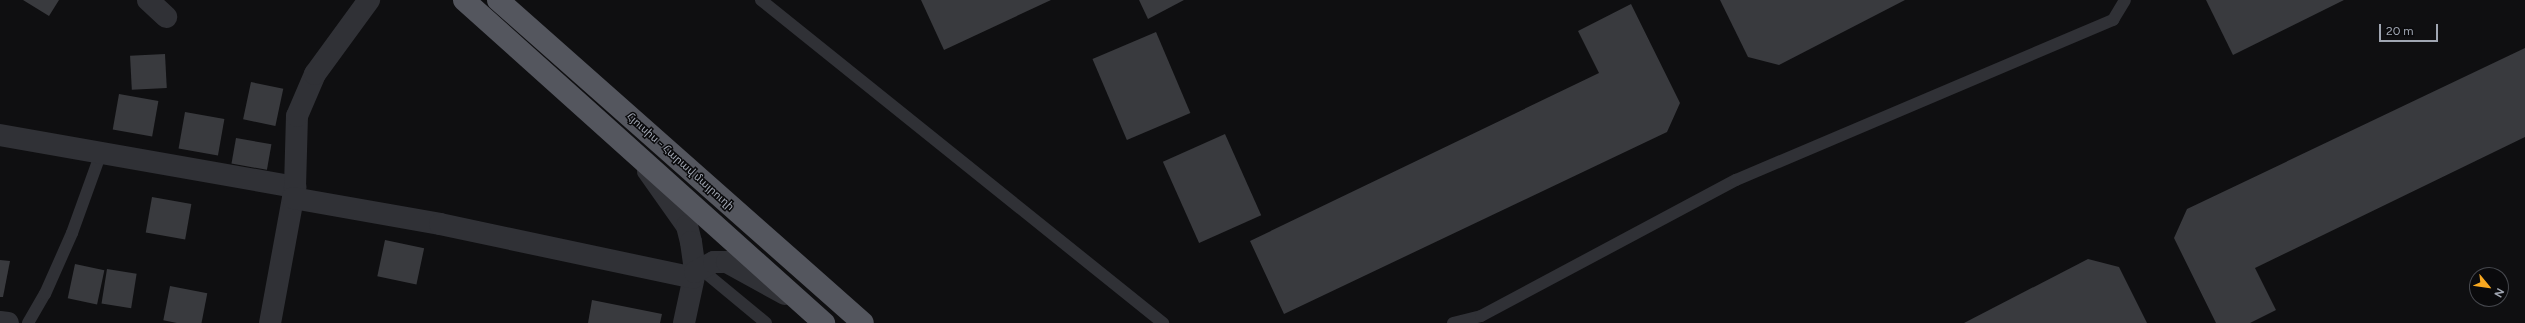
<!DOCTYPE html>
<html>
<head>
<meta charset="utf-8">
<style>
	body { margin:0 }
	#map { position:relative; width:2525px; height:323px; overflow:hidden; background:#0f0f11; font-family:Figtree,"Noto Sans Armenian",sans-serif }
	div>[style] { position:absolute }
	.building>* { inset:0; background:#393a3e; transform-origin:0 0 }
	.service>* { height:12px; margin:-6px; padding:0 6px; transform-origin:6px; border-radius:6px; background:#303136 }
	.minor>* { height:22px; margin:-11px; padding:0 11px; transform-origin:11px; border-radius:11px; background:#303136 }
	.trunk>* { height:22px; margin:-11px; padding:0 11px; transform-origin:11px; border-radius:11px; background:#54565e }
	span { translate:-50% -50%; white-space:nowrap; text-align:center; line-height:1.15; -webkit-text-stroke:3px #0a0a0c; paint-order:stroke }
	.street-label { font-size:11px; color:#a0a6b2 }
	.north { position:absolute; left:2469px; top:267px; width:40px; height:40px; box-sizing:border-box; background:#0a0a0c; border:1px solid #46484e; border-radius:50%; rotate:119deg; font-size:11px; font-weight:700; line-height:16px; text-align:center; color:#a0a6b2 }
	.north::after { content:''; display:block; margin:auto; width:14px; height:18px; background:#f8a820; clip-path:polygon(50% 0,100% 100%,50% 72%,0 100%) }
	.scale { position:absolute; left:2379px; top:24px; width:59px; height:18px; box-sizing:border-box; border:2px solid #a0a6b2; border-top:0; padding-left:5px; font-size:12px; line-height:14px; white-space:nowrap; color:#a0a6b2; -webkit-text-stroke:3px #0a0a0c; paint-order:stroke }
</style>
</head>
<body>
<div id="map">
	<div class="building">
		<i style="clip-path:polygon(23px 0,59px 0,49px 16px)"></i>
		<i style="clip-path:polygon(921px 0,1051px 0,944px 50px)"></i>
		<i style="clip-path:polygon(1139px 0,1184px 0,1148px 19px)"></i>
		<i style="clip-path:polygon(1720px 0,1905px 0,1779px 65px,1748px 57px)"></i>
		<i style="clip-path:polygon(2206px 0,2344px 0,2233px 55px)"></i>
		<i style="clip-path:polygon(1631px 4px,1680px 103px,1667px 132px,1284px 314px,1250px 241px,1599px 73px,1578px 31px)"></i>
		<i style="left:1156px;top:32px;width:88px;height:69px;rotate:67deg"></i>
		<i style="clip-path:polygon(2525px 48px,2525px 137px,2255px 268px,2276px 310px,2250px 323px,2216px 323px,2174px 238px,2187px 209px)"></i>
		<i style="left:165px;top:54px;width:34px;height:35px;rotate:87deg"></i>
		<i style="left:251px;top:82px;width:33px;height:38px;rotate:12deg"></i>
		<i style="left:119px;top:94px;width:40px;height:36px;rotate:10deg"></i>
		<i style="left:185px;top:112px;width:40px;height:37px;rotate:10deg"></i>
		<i style="left:1225px;top:134px;width:89px;height:68px;rotate:66deg"></i>
		<i style="left:236px;top:138px;width:36px;height:26px;rotate:10deg"></i>
		<i style="left:152px;top:197px;width:40px;height:36px;rotate:10deg"></i>
		<i style="left:385px;top:240px;width:40px;height:37px;rotate:12deg"></i>
		<i style="clip-path:polygon(2088px 259px,2119px 267px,2147px 323px,1964px 323px)"></i>
		<i style="clip-path:polygon(0 260px,10px 261px,3px 297px,0 297px)"></i>
		<i style="left:75px;top:264px;width:30px;height:35px;rotate:12deg"></i>
		<i style="left:107px;top:269px;width:30px;height:35px;rotate:9deg"></i>
		<i style="left:170px;top:286px;width:38px;height:35px;rotate:11deg"></i>
		<i style="clip-path:polygon(592px 300px,662px 314px,660px 323px,588px 323px)"></i>
	</div>
	<div class="service">
		<i style="left:761px;top:0;width:516px;rotate:38.78deg"></i>
		<i style="left:702px;top:270px;width:83px;rotate:39.6deg"></i>
		<i style="left:28px;top:323px;width:34px;rotate:-60deg"></i>
		<i style="left:45px;top:294px;width:67px;rotate:-66.1deg"></i>
		<i style="left:72px;top:233px;width:85px;rotate:-70.1deg"></i>
		<i style="left:1453px;top:323px;width:29px;rotate:-14deg"></i>
		<i style="left:1481px;top:316px;width:289px;rotate:-28.1deg"></i>
		<i style="left:1736px;top:180px;width:410px;rotate:-23deg"></i>
		<i style="left:2113px;top:20px;width:23px;rotate:-59deg"></i>
	</div>
	<div class="minor">
		<i style="left:148px;top:0;width:25px;rotate:43deg"></i>
		<i style="left:0;top:135px;width:300px;rotate:10deg"></i>
		<i style="left:295px;top:187px;width:138px;rotate:100.4deg"></i>
		<i style="left:648px;top:171px;width:67px;rotate:54.7deg"></i>
		<i style="left:687px;top:226px;width:16px;rotate:76deg"></i>
		<i style="left:691px;top:242px;width:30px;rotate:82deg"></i>
		<i style="left:695px;top:272px;width:52px;rotate:102.2deg"></i>
		<i style="left:295px;top:187px;width:71px;rotate:-88.4deg"></i>
		<i style="left:297px;top:116px;width:46px;rotate:-66.8deg"></i>
		<i style="left:315px;top:74px;width:92px;rotate:-53.9deg"></i>
		<i style="left:293px;top:198px;width:149px;rotate:10deg"></i>
		<i style="left:440px;top:224px;width:259px;rotate:12deg"></i>
		<i style="left:695px;top:272px;width:21px;rotate:-28deg"></i>
		<i style="left:714px;top:262px;width:13px"></i>
		<i style="left:727px;top:262px;width:66px;rotate:28.9deg"></i>
		<i style="left:0;top:322px;width:8px;rotate:7deg"></i>
	</div>
	<div class="trunk">
		<i style="left:464px;top:0;width:484px;rotate:41.9deg"></i>
		<i style="left:498px;top:0;width:487px;rotate:41.5deg"></i>
	</div>
	<div class="street-label">
		<span style="left:680px;top:162px;rotate:42deg">Հյուսիս - Հարավ մայրուղի</span>
	</div>
	<div class="north">N</div>
	<div class="scale">20 m</div>
</div>
</body>
</html>
